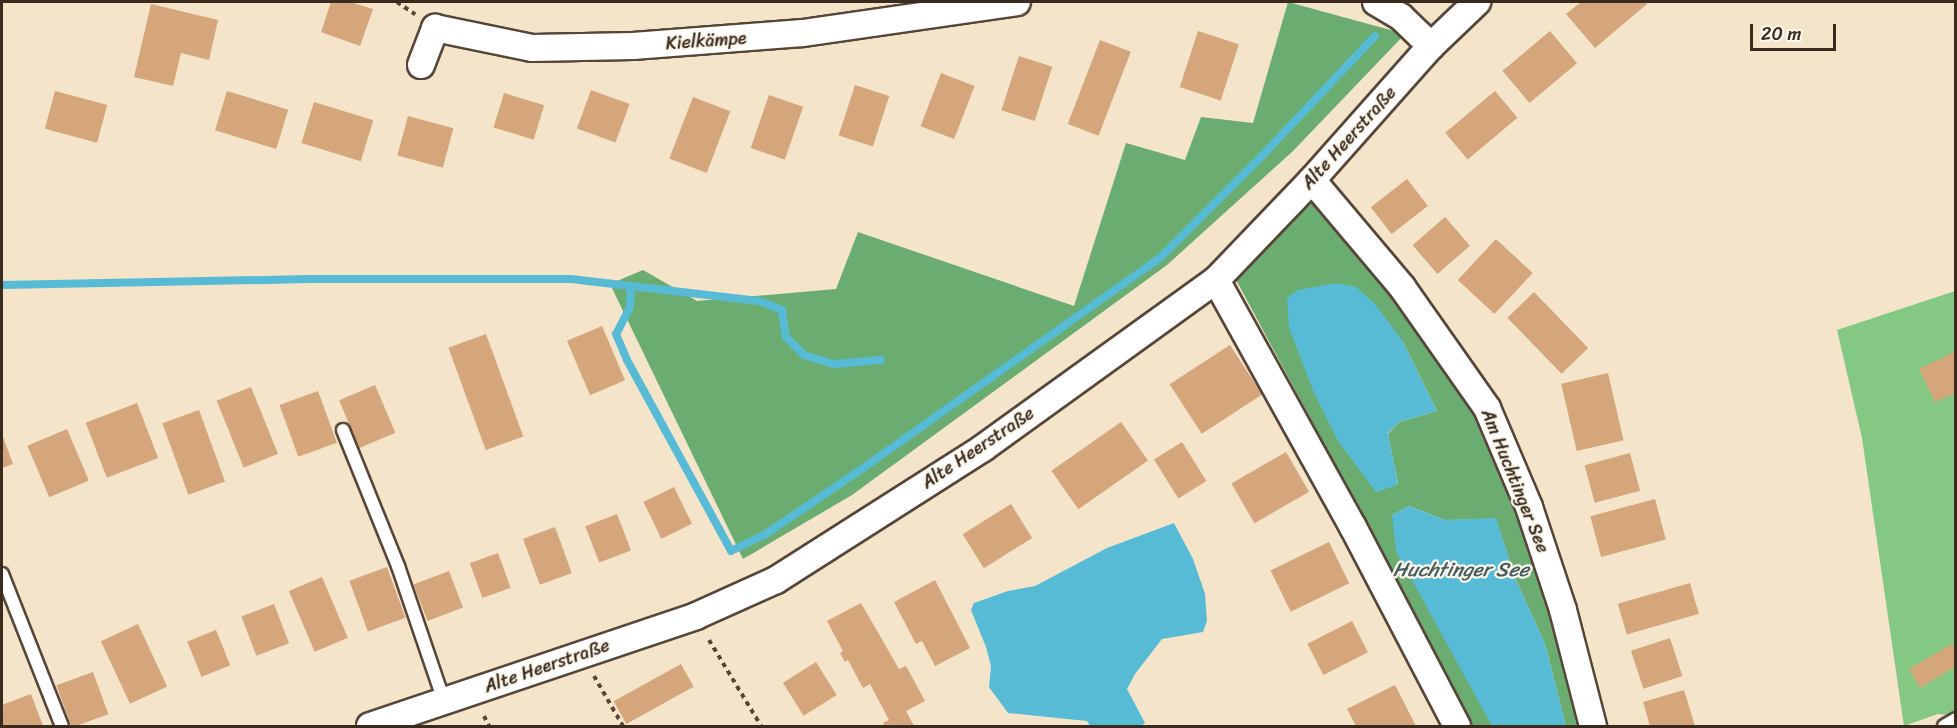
<!DOCTYPE html>
<html>
<head>
<meta charset="utf-8">
<style>
	body { margin:0 }
	#map { position:relative; width:1957px; height:728px; overflow:hidden; background:#f4e4ca; font-family:Sriracha,sans-serif }
	div>[style] { position:absolute }
	.green>* { inset:0; background:#84c883 }
	.forest>* { inset:0; background:#6bac71 }
	.water>* { inset:0; background:#57bbd5 }
	.stream>* { height:8px; margin:-4px; padding:0 4px; transform-origin:4px; border-radius:4px; background:#57bbd5 }
	.building>* { inset:0; background:#d5a57b; transform-origin:0 0 }
	.path>* { height:4px; margin-top:-2px; transform-origin:0; background:repeating-linear-gradient(90deg,#574638 0 4.5px,transparent 0 9px) }
	.roads { filter:drop-shadow(2px 0 #574638) drop-shadow(-2px 0 #574638) drop-shadow(0 2px #574638) drop-shadow(0 -2px #574638) }
	.lane>* { height:12px; margin:-6px; padding:0 6px; transform-origin:6px; border-radius:6px; background:#fff }
	.street>* { height:26px; margin:-13px; padding:0 13px; transform-origin:13px; border-radius:13px; background:#fff }
	span { translate:-50% -50%; white-space:nowrap; text-align:center; line-height:1.15; -webkit-text-stroke:4.5px #fbf7ec; paint-order:stroke }
	.street-label { font-size:18px; color:#3b2a1e }
	.water-label { font-size:20px; color:#455d5e; font-style:italic }
	.frame { position:absolute; inset:0; border:3px solid #3b2a1e; pointer-events:none }
	.scale { position:absolute; left:1750px; top:24px; width:86px; height:27px; box-sizing:border-box; border:3px solid #3b2a1e; border-top:0; padding-left:8px; font-size:18px; line-height:21px; white-space:nowrap; color:#3b2a1e; -webkit-text-stroke:4px #fbf7ec; paint-order:stroke }
</style>
</head>
<body>
<div id="map">
	<div class="green">
		<i style="clip-path:polygon(1955px 291px,1955px 716px,1938px 714px,1904px 726px,1862px 438px,1837px 330px)"></i>
	</div>
	<div class="forest">
		<i style="clip-path:polygon(1288px 2px,1405px 34px,1293px 151px,1167px 265px,852px 495px,743px 559px,610px 284px,643px 270px,697px 301px,836px 289px,858px 232px,1074px 306px,1126px 143px,1185px 160px,1201px 117px,1253px 123px)"></i>
		<i style="clip-path:polygon(evenodd,1308px 204px,1318px 204px,1328px 212px,1423px 335px,1473px 411px,1529px 548px,1565px 661px,1581px 726px,1566px 726px,1545px 644px,1516px 580px,1496px 519px,1445px 520px,1409px 506px,1392px 515px,1492px 726px,1469px 726px,1398px 582px,1234px 276px,1308px 204px,1402px 340px,1437px 411px,1399px 422px,1388px 434px,1398px 484px,1376px 492px,1402px 340px)"></i>
	</div>
	<div class="water">
		<i style="clip-path:polygon(1336px 283px,1356px 287px,1374px 303px,1402px 340px,1437px 411px,1399px 422px,1388px 433px,1398px 485px,1376px 492px,1338px 441px,1314px 393px,1289px 328px,1287px 298px,1298px 290px)"></i>
		<i style="clip-path:polygon(1409px 506px,1445px 520px,1496px 518px,1516px 580px,1545px 644px,1566px 726px,1492px 726px,1396px 551px,1392px 515px)"></i>
		<i style="clip-path:polygon(1174px 523px,1193px 559px,1205px 594px,1207px 621px,1203px 632px,1162px 639px,1135px 674px,1127px 689px,1145px 723px,1141px 726px,1090px 726px,1087px 721px,1008px 713px,989px 687px,991px 666px,986px 647px,971px 610px,974px 603px,1008px 591px,1035px 586px,1107px 548px)"></i>
	</div>
	<div class="stream">
		<i style="left:2px;top:285px;width:308px;rotate:-1.1deg"></i>
		<i style="left:310px;top:279px;width:261px"></i>
		<i style="left:571px;top:279px;width:189px;rotate:6.7deg"></i>
		<i style="left:759px;top:301px;width:25px;rotate:21deg"></i>
		<i style="left:782px;top:310px;width:27px;rotate:82deg"></i>
		<i style="left:786px;top:337px;width:25px;rotate:45deg"></i>
		<i style="left:804px;top:355px;width:31px;rotate:17deg"></i>
		<i style="left:834px;top:364px;width:47px;rotate:-4.9deg"></i>
		<i style="left:631px;top:286px;width:21px;rotate:93deg"></i>
		<i style="left:630px;top:307px;width:30px;rotate:117deg"></i>
		<i style="left:616px;top:334px;width:28px;rotate:67deg"></i>
		<i style="left:627px;top:360px;width:217px;rotate:61.4deg"></i>
		<i style="left:731px;top:551px;width:39px;rotate:-26deg"></i>
		<i style="left:766px;top:534px;width:121px;rotate:-34.2deg"></i>
		<i style="left:866px;top:466px;width:362px;rotate:-35.3deg"></i>
		<i style="left:1161px;top:257px;width:141px;rotate:-45deg"></i>
		<i style="left:1261px;top:157px;width:166px;rotate:-46.7deg"></i>
	</div>
	<div class="building">
		<i style="clip-path:polygon(331px 2px,350px 2px,373px 9px,360px 46px,321px 32px)"></i>
		<i style="clip-path:polygon(1581px 2px,1645px 2px,1647px 4px,1595px 48px,1566px 14px)"></i>
		<i style="clip-path:polygon(151px 4px,218px 20px,209px 60px,181px 53px,173px 86px,134px 77px)"></i>
		<i style="left:1198px;top:31px;width:43px;height:59px;rotate:18deg"></i>
		<i style="left:1550px;top:31px;width:42px;height:62px;rotate:50deg"></i>
		<i style="left:1100px;top:40px;width:33px;height:90px;rotate:21deg"></i>
		<i style="left:1019px;top:56px;width:35px;height:57px;rotate:18deg"></i>
		<i style="left:941px;top:73px;width:36px;height:57px;rotate:21deg"></i>
		<i style="left:855px;top:85px;width:36px;height:53px;rotate:18deg"></i>
		<i style="left:591px;top:90px;width:41px;height:41px;rotate:20deg"></i>
		<i style="left:55px;top:91px;width:54px;height:39px;rotate:15deg"></i>
		<i style="left:227px;top:91px;width:64px;height:41px;rotate:17deg"></i>
		<i style="left:1495px;top:91px;width:35px;height:65px;rotate:50deg"></i>
		<i style="left:504px;top:93px;width:42px;height:36px;rotate:17deg"></i>
		<i style="left:769px;top:95px;width:36px;height:56px;rotate:19deg"></i>
		<i style="left:693px;top:97px;width:40px;height:66px;rotate:21deg"></i>
		<i style="left:314px;top:102px;width:62px;height:43px;rotate:17deg"></i>
		<i style="left:408px;top:116px;width:47px;height:41px;rotate:15deg"></i>
		<i style="left:1407px;top:179px;width:34px;height:46px;rotate:52deg"></i>
		<i style="left:1445px;top:217px;width:38px;height:43px;rotate:49deg"></i>
		<i style="left:1496px;top:239px;width:50px;height:56px;rotate:43deg"></i>
		<i style="left:1534px;top:292px;width:78px;height:37px;rotate:46deg"></i>
		<i style="left:602px;top:326px;width:59px;height:38px;rotate:67deg"></i>
		<i style="left:486px;top:334px;width:109px;height:40px;rotate:70deg"></i>
		<i style="left:1230px;top:345px;width:59px;height:72px;rotate:57deg"></i>
		<i style="clip-path:polygon(1956px 351px,1956px 393px,1935px 402px,1919px 369px)"></i>
		<i style="left:1608px;top:373px;width:69px;height:48px;rotate:77deg"></i>
		<i style="left:375px;top:385px;width:52px;height:39px;rotate:67deg"></i>
		<i style="left:251px;top:387px;width:72px;height:37px;rotate:68deg"></i>
		<i style="left:318px;top:391px;width:55px;height:41px;rotate:70deg"></i>
		<i style="left:137px;top:403px;width:59px;height:55px;rotate:69deg"></i>
		<i style="left:199px;top:410px;width:76px;height:39px;rotate:70deg"></i>
		<i style="left:1121px;top:422px;width:47px;height:85px;rotate:55deg"></i>
		<i style="left:67px;top:429px;width:56px;height:43px;rotate:67deg"></i>
		<i style="clip-path:polygon(2px 434px,13px 464px,2px 468px)"></i>
		<i style="left:1182px;top:442px;width:46px;height:33px;rotate:58deg"></i>
		<i style="left:1286px;top:452px;width:46px;height:63px;rotate:60deg"></i>
		<i style="left:1630px;top:453px;width:39px;height:47px;rotate:75deg"></i>
		<i style="left:674px;top:487px;width:41px;height:34px;rotate:64deg"></i>
		<i style="left:1655px;top:499px;width:42px;height:67px;rotate:75deg"></i>
		<i style="left:1011px;top:504px;width:40px;height:57px;rotate:58deg"></i>
		<i style="left:617px;top:514px;width:39px;height:34px;rotate:69deg"></i>
		<i style="left:555px;top:527px;width:49px;height:34px;rotate:70deg"></i>
		<i style="left:1329px;top:542px;width:46px;height:65px;rotate:64deg"></i>
		<i style="left:498px;top:553px;width:37px;height:30px;rotate:70deg"></i>
		<i style="left:387px;top:567px;width:54px;height:40px;rotate:70deg"></i>
		<i style="left:449px;top:571px;width:39px;height:38px;rotate:69deg"></i>
		<i style="left:322px;top:577px;width:66px;height:36px;rotate:67deg"></i>
		<i style="clip-path:polygon(935px 580px,970px 648px,935px 666px,922px 641px,916px 644px,894px 602px)"></i>
		<i style="left:1690px;top:583px;width:32px;height:75px;rotate:74deg"></i>
		<i style="clip-path:polygon(861px 603px,899px 669px,906px 666px,925px 701px,906px 711px,914px 726px,885px 726px,883px 723px,889px 720px,870px 684px,863px 688px,848px 660px,845px 662px,840px 653px,843px 651px,827px 621px)"></i>
		<i style="left:274px;top:604px;width:42px;height:35px;rotate:69deg"></i>
		<i style="left:1352px;top:621px;width:35px;height:50px;rotate:63deg"></i>
		<i style="left:138px;top:624px;width:69px;height:41px;rotate:65deg"></i>
		<i style="left:216px;top:630px;width:38px;height:31px;rotate:68deg"></i>
		<i style="left:1670px;top:638px;width:40px;height:41px;rotate:72deg"></i>
		<i style="clip-path:polygon(1952px 644px,1956px 651px,1956px 666px,1920px 688px,1909px 669px)"></i>
		<i style="left:816px;top:662px;width:39px;height:39px;rotate:58deg"></i>
		<i style="left:681px;top:664px;width:26px;height:77px;rotate:61deg"></i>
		<i style="left:93px;top:672px;width:45px;height:39px;rotate:70deg"></i>
		<i style="clip-path:polygon(1395px 685px,1416px 726px,1356px 726px,1347px 709px)"></i>
		<i style="clip-path:polygon(1684px 690px,1695px 726px,1650px 726px,1643px 702px)"></i>
		<i style="clip-path:polygon(31px 694px,43px 726px,2px 726px,2px 705px)"></i>
	</div>
	<div class="path">
		<i style="left:397px;top:2px;width:22px;rotate:34deg"></i>
		<i style="left:709px;top:640px;width:100px;rotate:58.8deg"></i>
		<i style="left:594px;top:676px;width:58px;rotate:59.9deg"></i>
		<i style="left:484px;top:716px;width:11px;rotate:63deg"></i>
	</div>
	<div class="roads">
		<div class="lane">
			<i style="left:343px;top:430px;width:147px;rotate:68deg"></i>
			<i style="left:398px;top:566px;width:143px;rotate:71.2deg"></i>
			<i style="left:2px;top:574px;width:163px;rotate:68.5deg"></i>
			<i style="left:1944px;top:726px;width:14px;rotate:-30deg"></i>
		</div>
		<div class="street">
			<i style="left:1376px;top:2px;width:29px;rotate:31deg"></i>
			<i style="left:1401px;top:17px;width:42px;rotate:44deg"></i>
			<i style="left:421px;top:65px;width:40px;rotate:-69deg"></i>
			<i style="left:435px;top:28px;width:99px;rotate:11.7deg"></i>
			<i style="left:532px;top:48px;width:101px;rotate:-1.1deg"></i>
			<i style="left:633px;top:46px;width:170px;rotate:-4.4deg"></i>
			<i style="left:803px;top:33px;width:216px;rotate:-8.2deg"></i>
			<i style="left:1312px;top:180px;width:140px;rotate:49.9deg"></i>
			<i style="left:1402px;top:287px;width:148px;rotate:54.9deg"></i>
			<i style="left:1487px;top:408px;width:108px;rotate:67deg"></i>
			<i style="left:1529px;top:507px;width:108px;rotate:71.7deg"></i>
			<i style="left:1563px;top:610px;width:120px;rotate:75.5deg"></i>
			<i style="left:1216px;top:280px;width:282px;rotate:61deg"></i>
			<i style="left:1353px;top:527px;width:225px;rotate:62.4deg"></i>
			<i style="left:370px;top:726px;width:344px;rotate:-18.6deg"></i>
			<i style="left:696px;top:616px;width:88px;rotate:-24.2deg"></i>
			<i style="left:776px;top:580px;width:246px;rotate:-32.5deg"></i>
			<i style="left:983px;top:448px;width:287px;rotate:-35.8deg"></i>
			<i style="left:1216px;top:280px;width:139px;rotate:-46.2deg"></i>
			<i style="left:1312px;top:180px;width:179px;rotate:-48.4deg"></i>
			<i style="left:1431px;top:46px;width:64px;rotate:-43.7deg"></i>
		</div>
	</div>
	<div class="street-label">
		<span style="left:706px;top:41px;rotate:-4deg">Kielkämpe</span>
		<span style="left:1349px;top:138px;rotate:-48deg">Alte Heerstraße</span>
		<span style="left:978px;top:448px;rotate:-34deg">Alte Heerstraße</span>
		<span style="left:1515px;top:481px;rotate:68deg">Am Huchtinger See</span>
		<span style="left:547px;top:666px;rotate:-19deg">Alte Heerstraße</span>
	</div>
	<div class="water-label">
		<span style="left:1461px;top:569px">Huchtinger See</span>
	</div>
	<div class="frame"></div>
	<div class="scale">20 m</div>
</div>
</body>
</html>
